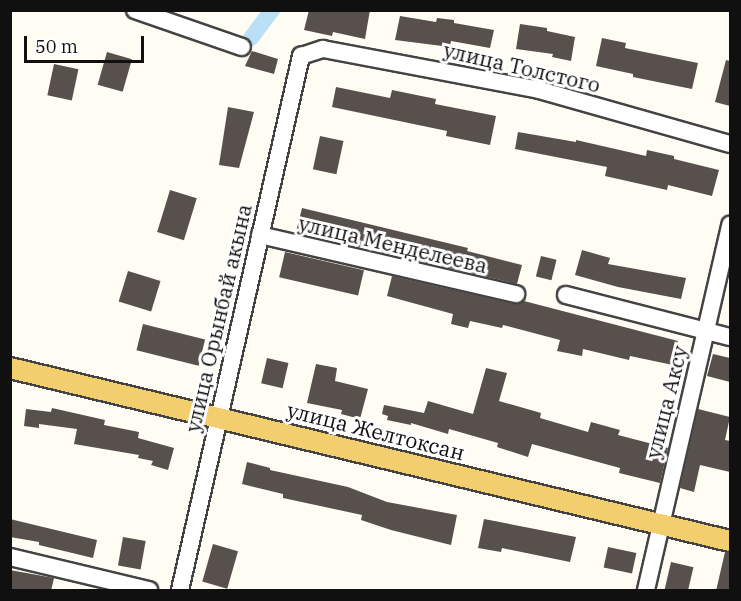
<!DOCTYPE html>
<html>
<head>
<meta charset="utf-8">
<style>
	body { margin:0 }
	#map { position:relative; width:741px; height:601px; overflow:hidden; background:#fffcf3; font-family:"IBM Plex Serif",serif }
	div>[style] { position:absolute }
	.canal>* { height:16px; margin:-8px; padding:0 8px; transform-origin:8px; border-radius:8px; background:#b9e0f4 }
	.building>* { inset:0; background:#58504c; transform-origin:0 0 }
	.roads { filter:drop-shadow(2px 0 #434343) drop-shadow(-2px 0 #434343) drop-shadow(0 2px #434343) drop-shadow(0 -2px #434343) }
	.minor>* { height:16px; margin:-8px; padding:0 8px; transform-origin:8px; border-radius:8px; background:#fff }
	.major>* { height:20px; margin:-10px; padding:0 10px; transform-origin:10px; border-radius:10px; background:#f3ce6e }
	span { translate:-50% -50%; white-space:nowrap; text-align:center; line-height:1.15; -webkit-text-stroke:6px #fff; paint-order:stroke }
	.street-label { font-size:21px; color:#101010 }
	.frame { position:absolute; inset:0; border:12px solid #101010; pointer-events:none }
	.scale { position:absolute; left:24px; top:36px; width:120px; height:27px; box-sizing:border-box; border:3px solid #101010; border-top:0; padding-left:8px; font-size:18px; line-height:21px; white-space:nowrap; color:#101010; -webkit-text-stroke:4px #fff; paint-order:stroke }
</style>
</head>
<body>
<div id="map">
	<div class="canal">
		<i style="left:251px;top:38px;width:35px;rotate:-53deg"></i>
	</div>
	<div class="building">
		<i style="clip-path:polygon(309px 10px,370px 10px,365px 39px,333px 32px,332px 36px,304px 30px)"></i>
		<i style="clip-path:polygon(400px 16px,436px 22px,437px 18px,454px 20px,454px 23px,494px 30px,490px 48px,451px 41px,450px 47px,395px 40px)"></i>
		<i style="clip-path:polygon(520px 24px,547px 28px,547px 31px,575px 37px,571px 61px,552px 57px,553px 54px,516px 49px)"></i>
		<i style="clip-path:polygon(602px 38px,626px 43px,625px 48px,698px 63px,692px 89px,633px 77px,633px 74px,596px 66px)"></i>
		<i style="clip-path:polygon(252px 51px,278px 59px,274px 74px,245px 66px)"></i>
		<i style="left:107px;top:52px;width:26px;height:34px;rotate:16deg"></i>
		<i style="clip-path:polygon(726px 60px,730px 61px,730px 106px,715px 102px)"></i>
		<i style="left:54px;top:64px;width:25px;height:32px;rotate:12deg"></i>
		<i style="clip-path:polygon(336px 87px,390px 98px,392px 90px,436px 99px,435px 104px,496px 116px,490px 145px,446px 136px,447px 131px,332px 107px)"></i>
		<i style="clip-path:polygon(228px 107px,254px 112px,239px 168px,219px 165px)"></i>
		<i style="clip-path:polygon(518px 132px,576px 142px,576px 140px,646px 156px,647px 150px,674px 156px,674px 159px,719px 170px,712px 196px,668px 185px,667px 190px,605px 176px,607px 167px,515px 149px)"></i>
		<i style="left:320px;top:136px;width:24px;height:34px;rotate:12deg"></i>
		<i style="left:170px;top:190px;width:28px;height:44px;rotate:17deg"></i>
		<i style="clip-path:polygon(302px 208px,468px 248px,467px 251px,522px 265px,517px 284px,296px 232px)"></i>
		<i style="clip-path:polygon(582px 250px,610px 258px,608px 264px,686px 278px,681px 299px,618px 287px,575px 275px)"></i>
		<i style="left:285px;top:252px;width:81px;height:26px;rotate:13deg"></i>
		<i style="left:541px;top:256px;width:16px;height:21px;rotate:14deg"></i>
		<i style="left:128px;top:271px;width:34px;height:32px;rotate:17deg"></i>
		<i style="clip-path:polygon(392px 276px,514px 304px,524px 301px,678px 341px,673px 365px,630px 356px,629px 360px,583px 349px,582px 356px,557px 351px,560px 340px,503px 325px,502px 328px,470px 321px,468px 328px,451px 324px,453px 314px,387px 296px)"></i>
		<i style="left:143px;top:324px;width:64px;height:27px;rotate:14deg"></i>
		<i style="clip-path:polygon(713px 354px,730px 358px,730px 382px,707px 376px)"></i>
		<i style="left:267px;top:358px;width:22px;height:26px;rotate:13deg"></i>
		<i style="clip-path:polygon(316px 364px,337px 368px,335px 381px,368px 389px,360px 419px,341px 414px,342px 410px,307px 403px)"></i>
		<i style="clip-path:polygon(486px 368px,507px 373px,499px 401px,541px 413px,540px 418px,588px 432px,591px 422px,620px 430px,618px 435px,668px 448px,660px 483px,619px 473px,620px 468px,532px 444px,528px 457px,497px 447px,498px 443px,449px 429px,448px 434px,411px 423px,411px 425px,387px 420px,388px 416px,382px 414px,384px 405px,424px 413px,428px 401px,473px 414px)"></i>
		<i style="clip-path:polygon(52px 408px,105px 420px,104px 425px,139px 432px,138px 438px,174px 448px,168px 470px,151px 465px,153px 461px,138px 458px,139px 455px,74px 444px,77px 429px,39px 424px,39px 428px,24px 426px,26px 409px,51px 412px)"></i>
		<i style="clip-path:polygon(698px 409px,730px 417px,725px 440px,730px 441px,730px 472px,700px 465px,694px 492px,680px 488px)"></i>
		<i style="clip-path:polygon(247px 462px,270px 468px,270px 470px,348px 487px,387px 502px,457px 515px,451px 545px,391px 530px,361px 520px,362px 515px,283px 498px,283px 494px,242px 484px)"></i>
		<i style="clip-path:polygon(10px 519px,97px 540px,93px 558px,39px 545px,39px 542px,10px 537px)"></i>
		<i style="clip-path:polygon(484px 519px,576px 537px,570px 562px,502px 548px,501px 552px,478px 548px)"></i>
		<i style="left:123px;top:537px;width:23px;height:29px;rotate:10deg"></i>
		<i style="left:213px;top:544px;width:26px;height:39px;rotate:16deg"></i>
		<i style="left:608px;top:547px;width:29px;height:21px;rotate:12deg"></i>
		<i style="clip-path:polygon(725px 552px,730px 553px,730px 591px,716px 591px)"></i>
		<i style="left:671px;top:562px;width:23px;height:28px;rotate:13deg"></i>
		<i style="clip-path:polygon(10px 570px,54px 578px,51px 591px,10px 591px)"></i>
	</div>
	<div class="roads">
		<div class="minor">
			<i style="left:135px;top:10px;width:113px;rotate:19.1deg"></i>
			<i style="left:260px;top:235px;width:263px;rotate:13deg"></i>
			<i style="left:566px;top:295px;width:169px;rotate:14.4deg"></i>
			<i style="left:10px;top:557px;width:143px;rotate:13.4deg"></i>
			<i style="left:180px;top:590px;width:548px;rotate:-77.23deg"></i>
			<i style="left:301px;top:56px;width:23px;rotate:-18deg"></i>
			<i style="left:323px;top:49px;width:220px;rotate:10.7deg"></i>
			<i style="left:539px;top:90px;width:198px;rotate:15.8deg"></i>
			<i style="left:646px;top:590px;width:375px;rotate:-77deg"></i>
		</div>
		<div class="major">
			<i style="left:10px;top:368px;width:740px;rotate:13.51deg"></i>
		</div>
	</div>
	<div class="street-label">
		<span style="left:522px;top:67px;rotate:13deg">улица Толстого</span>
		<span style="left:393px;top:244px;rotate:13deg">улица Менделеева</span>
		<span style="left:218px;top:318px;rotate:-77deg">улица Орынбай акына</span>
		<span style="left:666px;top:402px;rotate:-76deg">улица Аксу</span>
		<span style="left:376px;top:431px;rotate:14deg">улица Желтоксан</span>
	</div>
	<div class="frame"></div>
	<div class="scale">50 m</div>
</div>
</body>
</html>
